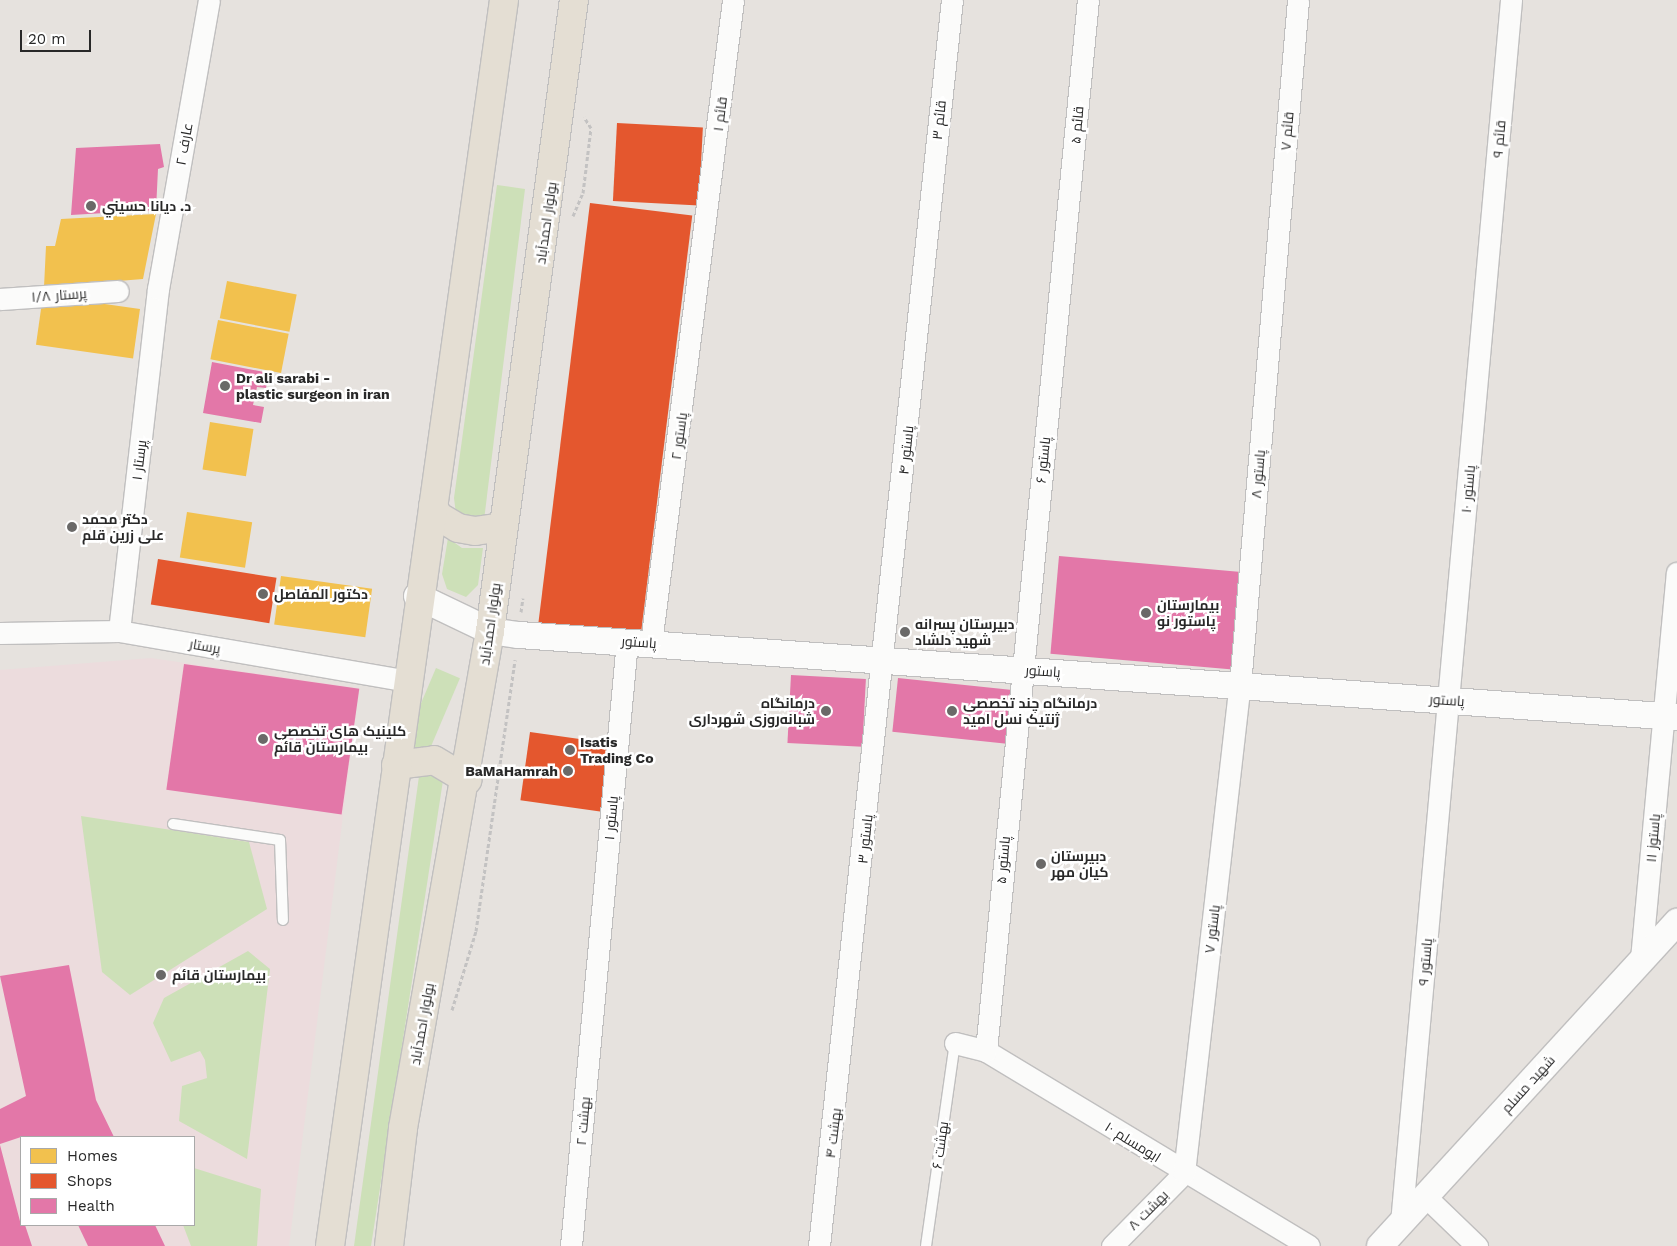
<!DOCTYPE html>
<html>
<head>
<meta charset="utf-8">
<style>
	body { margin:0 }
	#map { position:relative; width:1677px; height:1246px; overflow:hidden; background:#e6e2de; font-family:"Work Sans",Cairo,sans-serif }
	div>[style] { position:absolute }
	.medical>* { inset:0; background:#ecdcdd }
	.green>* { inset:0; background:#cde0b8; transform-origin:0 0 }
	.homes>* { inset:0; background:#f2c14e; transform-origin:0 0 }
	.shops>* { inset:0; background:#e4572e; transform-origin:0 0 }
	.health>* { inset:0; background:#e377a8; transform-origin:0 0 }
	.path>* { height:3px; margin-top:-1.5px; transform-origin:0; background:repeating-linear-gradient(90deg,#c3c2c2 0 4px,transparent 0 6.5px) }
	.roads { filter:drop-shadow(1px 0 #c0bfbf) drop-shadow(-1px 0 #c0bfbf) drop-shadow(0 1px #c0bfbf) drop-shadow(0 -1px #c0bfbf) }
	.service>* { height:10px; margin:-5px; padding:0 5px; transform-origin:5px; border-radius:5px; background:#fbfbfa }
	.minor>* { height:21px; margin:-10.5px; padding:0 10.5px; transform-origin:10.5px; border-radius:10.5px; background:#fbfbfa }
	.tertiary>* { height:26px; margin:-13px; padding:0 13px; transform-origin:13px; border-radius:13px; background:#fbfbfa }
	.primary>* { height:28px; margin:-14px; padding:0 14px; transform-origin:14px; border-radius:14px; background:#e4ded3 }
	.dots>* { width:14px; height:14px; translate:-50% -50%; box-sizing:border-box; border:2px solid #fff; border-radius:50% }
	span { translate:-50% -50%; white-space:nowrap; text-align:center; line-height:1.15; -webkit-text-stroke:5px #fff; paint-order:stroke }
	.street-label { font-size:14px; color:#282828 }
	.poi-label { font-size:14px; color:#282828; font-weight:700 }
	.left { translate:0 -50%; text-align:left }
	.right { translate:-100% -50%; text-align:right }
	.legend { position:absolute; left:20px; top:1136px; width:175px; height:90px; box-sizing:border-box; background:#fff; border:1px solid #a9a9a9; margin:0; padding:6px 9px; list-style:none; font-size:15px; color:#282828 }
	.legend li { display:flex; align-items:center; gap:10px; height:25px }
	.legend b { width:25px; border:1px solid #a9a9a9 }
	.scale { position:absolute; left:20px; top:30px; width:71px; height:22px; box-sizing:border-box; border:2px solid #282828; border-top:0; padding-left:6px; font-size:15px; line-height:18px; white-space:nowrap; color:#282828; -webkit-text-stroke:4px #fff; paint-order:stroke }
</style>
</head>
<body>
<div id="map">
	<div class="medical">
		<i style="clip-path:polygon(evenodd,151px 658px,359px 688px,289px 1246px,0 1246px,0 670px,151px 658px,21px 1137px,194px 1137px,194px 1225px,21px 1225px,21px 1137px)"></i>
	</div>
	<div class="green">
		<i style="clip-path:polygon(497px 185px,525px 189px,484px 520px,456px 514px,454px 498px)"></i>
		<i style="clip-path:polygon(448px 538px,462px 548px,483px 548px,478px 585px,466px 597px,447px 589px,442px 574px)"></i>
		<i style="left:436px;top:668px;width:26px;height:87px;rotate:23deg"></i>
		<i style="clip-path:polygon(420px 769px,444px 774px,371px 1246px,354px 1246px)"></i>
		<i style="clip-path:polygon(81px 816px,249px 842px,267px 909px,130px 995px,102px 972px)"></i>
		<i style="clip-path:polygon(248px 951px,270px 969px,247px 1159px,179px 1121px,182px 1086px,207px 1078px,205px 1060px,200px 1051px,171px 1062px,153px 1023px,164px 998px)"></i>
		<i style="clip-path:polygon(194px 1168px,261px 1189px,257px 1246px,191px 1246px,183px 1225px,194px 1225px)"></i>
	</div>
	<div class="homes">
		<i style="clip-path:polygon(156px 214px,143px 279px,44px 287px,46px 246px,55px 246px,61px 219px)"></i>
		<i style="left:227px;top:281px;width:71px;height:38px;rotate:11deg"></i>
		<i style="left:140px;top:309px;width:50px;height:98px;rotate:98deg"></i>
		<i style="left:218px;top:320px;width:72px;height:40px;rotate:11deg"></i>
		<i style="left:210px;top:422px;width:44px;height:48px;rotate:9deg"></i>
		<i style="left:187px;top:512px;width:66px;height:46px;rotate:9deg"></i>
		<i style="left:281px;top:576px;width:92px;height:49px;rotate:8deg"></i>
	</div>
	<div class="shops">
		<i style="left:617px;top:123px;width:86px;height:78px;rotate:3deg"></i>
		<i style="left:590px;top:203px;width:103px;height:424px;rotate:7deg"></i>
		<i style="left:158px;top:559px;width:120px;height:46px;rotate:9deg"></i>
		<i style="left:530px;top:732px;width:84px;height:69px;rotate:8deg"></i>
	</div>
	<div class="health">
		<i style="clip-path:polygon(160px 144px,164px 167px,158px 169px,156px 210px,71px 215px,76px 148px)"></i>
		<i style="clip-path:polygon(212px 362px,269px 373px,266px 388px,257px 387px,253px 405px,264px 407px,261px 423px,203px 413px)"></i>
		<i style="left:1059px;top:556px;width:183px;height:98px;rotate:5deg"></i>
		<i style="left:184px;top:664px;width:177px;height:127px;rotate:8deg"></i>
		<i style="left:791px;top:675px;width:75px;height:68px;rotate:3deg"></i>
		<i style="left:898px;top:678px;width:115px;height:54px;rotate:6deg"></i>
		<i style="clip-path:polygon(69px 965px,96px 1100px,114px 1137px,21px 1137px,0 1144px,0 1109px,26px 1096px,0 976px)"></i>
		<i style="clip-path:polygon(0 1145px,21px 1225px,25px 1225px,32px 1246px,0 1246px)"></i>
		<i style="clip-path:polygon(78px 1225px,155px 1225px,165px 1246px,88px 1246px)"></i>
	</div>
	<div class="path">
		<i style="left:573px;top:216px;width:25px;rotate:-67deg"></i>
		<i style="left:583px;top:193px;width:65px;rotate:-83deg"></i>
		<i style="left:591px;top:128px;width:13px;rotate:-122deg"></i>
		<i style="left:521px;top:612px;width:14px;rotate:-82deg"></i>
		<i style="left:452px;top:1010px;width:83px;rotate:-73.1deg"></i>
		<i style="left:476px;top:931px;width:274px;rotate:-81.8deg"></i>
	</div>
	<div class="roads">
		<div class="service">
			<i style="left:173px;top:824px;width:108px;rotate:8.5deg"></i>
			<i style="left:280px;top:840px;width:80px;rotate:87.9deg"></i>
			<i style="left:926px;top:1246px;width:205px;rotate:-81.9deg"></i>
		</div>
		<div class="minor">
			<i style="left:0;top:299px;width:118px;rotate:-3.9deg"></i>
			<i style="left:119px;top:631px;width:344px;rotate:-83.5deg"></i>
			<i style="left:158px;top:289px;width:293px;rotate:-80deg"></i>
			<i style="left:0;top:633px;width:119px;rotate:-1deg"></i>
			<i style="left:119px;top:631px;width:293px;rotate:9.8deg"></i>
			<i style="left:651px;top:643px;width:648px;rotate:-82.73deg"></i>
			<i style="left:1641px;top:959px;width:388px;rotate:-84.7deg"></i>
			<i style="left:955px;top:1043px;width:32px;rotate:14deg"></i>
			<i style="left:986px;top:1051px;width:377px;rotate:31.1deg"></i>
			<i style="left:986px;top:1051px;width:1056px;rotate:-84.46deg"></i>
			<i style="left:1426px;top:1197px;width:71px;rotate:43.9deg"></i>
			<i style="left:1401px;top:1223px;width:1228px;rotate:-84.86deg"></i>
			<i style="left:571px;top:1246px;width:608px;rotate:-84.71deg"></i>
			<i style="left:819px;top:1246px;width:1253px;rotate:-83.91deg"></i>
			<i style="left:1112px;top:1246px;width:103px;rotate:-45.4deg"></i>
			<i style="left:1184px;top:1173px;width:491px;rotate:-83.5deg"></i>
			<i style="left:1240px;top:685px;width:687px;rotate:-85.16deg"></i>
		</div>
		<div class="tertiary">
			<i style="left:417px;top:596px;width:81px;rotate:25.6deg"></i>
			<i style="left:490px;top:631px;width:29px;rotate:8deg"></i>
			<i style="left:519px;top:635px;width:1161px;rotate:4.05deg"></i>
			<i style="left:1380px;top:1246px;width:440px;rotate:-47.5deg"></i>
		</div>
		<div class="primary">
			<i style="left:433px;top:506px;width:11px;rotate:63deg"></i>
			<i style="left:438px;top:516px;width:23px;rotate:31deg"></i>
			<i style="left:458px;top:528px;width:17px;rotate:10deg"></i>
			<i style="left:475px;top:531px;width:29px;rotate:-8deg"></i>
			<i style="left:396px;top:765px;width:38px;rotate:-7deg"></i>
			<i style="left:434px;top:760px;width:39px;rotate:31deg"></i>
			<i style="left:330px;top:1246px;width:1258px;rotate:-82.05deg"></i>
			<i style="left:389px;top:1246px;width:119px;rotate:-83.2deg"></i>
			<i style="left:403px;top:1128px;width:505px;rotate:-80.07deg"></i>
			<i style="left:490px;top:631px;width:637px;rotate:-82.42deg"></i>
		</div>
	</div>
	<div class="dots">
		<i style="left:91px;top:206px;background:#6a6968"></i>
		<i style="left:225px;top:386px;background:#6a6968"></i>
		<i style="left:72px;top:527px;background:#6a6968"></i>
		<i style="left:263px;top:594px;background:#6a6968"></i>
		<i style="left:1146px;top:613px;background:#6a6968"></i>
		<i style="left:905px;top:632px;background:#6a6968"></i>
		<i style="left:826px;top:711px;background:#6a6968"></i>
		<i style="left:952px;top:711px;background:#6a6968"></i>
		<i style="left:263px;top:739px;background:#6a6968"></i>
		<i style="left:570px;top:750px;background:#6a6968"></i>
		<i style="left:568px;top:771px;background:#6a6968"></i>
		<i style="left:1041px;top:864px;background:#6a6968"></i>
		<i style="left:161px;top:975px;background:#6a6968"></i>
	</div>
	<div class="street-label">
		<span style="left:720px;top:114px;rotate:-83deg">قائم ۱</span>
		<span style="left:939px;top:120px;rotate:-84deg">قائم ۳</span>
		<span style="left:1077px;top:125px;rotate:-85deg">قائم ۵</span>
		<span style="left:1287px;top:131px;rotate:-85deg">قائم ۷</span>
		<span style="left:1499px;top:139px;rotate:-85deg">قائم ۹</span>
		<span style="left:184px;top:144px;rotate:-80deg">عارف ۲</span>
		<span style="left:546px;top:223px;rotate:-82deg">بولوار احمدآباد</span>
		<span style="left:59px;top:295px;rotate:-4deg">پرستار ۱/۸</span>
		<span style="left:679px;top:436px;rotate:-82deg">پاستور ۲</span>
		<span style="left:906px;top:450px;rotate:-84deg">پاستور ۴</span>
		<span style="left:139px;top:460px;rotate:-83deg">پرستار ۱</span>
		<span style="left:1043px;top:460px;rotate:-84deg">پاستور ۶</span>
		<span style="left:1258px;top:474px;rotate:-85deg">پاستور ۸</span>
		<span style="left:1468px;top:489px;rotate:-85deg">پاستور ۱۰</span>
		<span style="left:490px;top:624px;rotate:-82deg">بولوار احمدآباد</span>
		<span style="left:639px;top:642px;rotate:4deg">پاستور</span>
		<span style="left:205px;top:646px;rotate:10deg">پرستار</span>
		<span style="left:1043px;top:671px;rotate:4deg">پاستور</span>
		<span style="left:1447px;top:700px;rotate:4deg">پاستور</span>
		<span style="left:611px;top:818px;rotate:-85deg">پاستور ۱</span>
		<span style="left:1653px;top:838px;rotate:-85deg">پاستوز ۱۱</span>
		<span style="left:865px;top:839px;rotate:-84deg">پاستور ۳</span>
		<span style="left:1003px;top:860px;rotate:-85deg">پاستور ۵</span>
		<span style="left:1212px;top:929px;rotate:-83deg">پاستور ۷</span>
		<span style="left:1425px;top:962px;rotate:-85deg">پاستور ۹</span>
		<span style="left:422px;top:1024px;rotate:-80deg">بولوار احمدآباد</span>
		<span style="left:1528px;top:1084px;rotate:-48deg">شهید مسلم</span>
		<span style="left:583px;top:1121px;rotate:-85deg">بهشت ۲</span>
		<span style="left:833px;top:1133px;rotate:-83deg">بهشت ۴</span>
		<span style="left:1133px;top:1142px;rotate:32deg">ابومسلم ۱۰</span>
		<span style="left:940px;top:1145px;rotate:-82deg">بهشت ۶</span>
		<span style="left:1148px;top:1210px;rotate:-45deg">بهشت ۸</span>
	</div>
	<div class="poi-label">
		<span class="left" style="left:102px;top:206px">د. ديانا حسيني</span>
		<span class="left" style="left:236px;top:386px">Dr ali sarabi -<br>plastic surgeon in iran</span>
		<span class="left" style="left:82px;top:527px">دکتر محمد<br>علی زرین قلم</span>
		<span class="left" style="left:274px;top:594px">دكتور المفاصل</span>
		<span class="left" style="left:1157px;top:613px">بیمارستان<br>پاستور نو</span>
		<span class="left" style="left:915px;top:632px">دبیرستان پسرانه<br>شهید دلشاد</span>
		<span class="right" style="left:815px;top:711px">درمانگاه<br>شبانه‌روزی شهرداری</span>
		<span class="left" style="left:963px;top:711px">درمانگاه چند تخصصی<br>ژنتیک نسل امید</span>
		<span class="left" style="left:274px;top:739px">کلینیک های تخصصی<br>بیمارستان قائم</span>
		<span class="left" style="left:580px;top:750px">Isatis<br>Trading Co</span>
		<span class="right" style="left:558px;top:771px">BaMaHamrah</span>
		<span class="left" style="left:1051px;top:864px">دبیرستان<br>کیان مهر</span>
		<span class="left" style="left:172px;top:975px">بیمارستان قائم</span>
	</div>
	<ul class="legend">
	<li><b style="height:14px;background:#f2c14e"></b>Homes</li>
	<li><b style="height:14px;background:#e4572e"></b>Shops</li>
	<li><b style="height:14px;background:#e377a8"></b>Health</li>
	</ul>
	<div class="scale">20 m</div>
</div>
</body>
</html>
